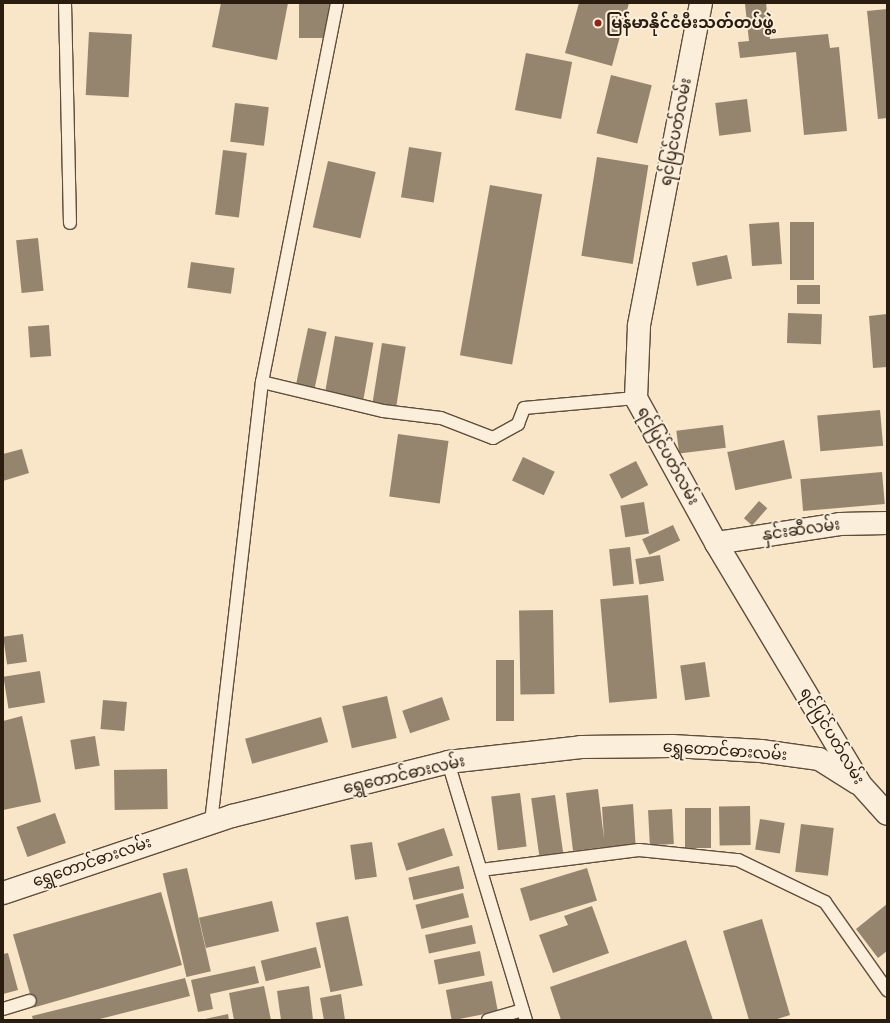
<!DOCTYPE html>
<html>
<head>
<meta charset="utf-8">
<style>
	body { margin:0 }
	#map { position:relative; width:890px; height:1023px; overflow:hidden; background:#f9e5c7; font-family:"IM FELL DW Pica","Noto Sans Myanmar",serif }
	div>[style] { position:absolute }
	.building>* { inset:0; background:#96856e; transform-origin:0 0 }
	.roads { filter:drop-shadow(1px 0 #5e4e3c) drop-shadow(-1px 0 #5e4e3c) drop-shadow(0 1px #5e4e3c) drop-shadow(0 -1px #5e4e3c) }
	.service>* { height:12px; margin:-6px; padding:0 6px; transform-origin:6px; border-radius:6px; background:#fbeedb }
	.minor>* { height:22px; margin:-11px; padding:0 11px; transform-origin:11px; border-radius:11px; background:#fbeedb }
	.tertiary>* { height:22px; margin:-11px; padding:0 11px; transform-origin:11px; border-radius:11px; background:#fbeedb }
	.dots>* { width:11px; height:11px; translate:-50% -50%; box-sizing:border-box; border:2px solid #fbeedb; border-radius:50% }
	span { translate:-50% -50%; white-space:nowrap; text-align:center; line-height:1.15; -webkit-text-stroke:4px #fbeedb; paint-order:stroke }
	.poi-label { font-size:16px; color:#2a1c0e; font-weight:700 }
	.left { translate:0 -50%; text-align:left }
	.street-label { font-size:16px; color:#2a1c0e }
	.frame { position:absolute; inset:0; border:4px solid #2a1c0e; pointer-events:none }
</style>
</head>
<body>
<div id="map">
	<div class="building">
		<i style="clip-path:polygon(221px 3px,288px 3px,277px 60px,212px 47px)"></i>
		<i style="left:299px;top:3px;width:30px;height:35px"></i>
		<i style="clip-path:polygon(579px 3px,629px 3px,612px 66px,565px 53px)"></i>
		<i style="clip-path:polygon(766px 3px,770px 39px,828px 34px,830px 48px,839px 47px,847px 131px,804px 135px,796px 52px,740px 58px,738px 42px,749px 41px,745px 4px)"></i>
		<i style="clip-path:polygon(887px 9px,887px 118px,878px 119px,867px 11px)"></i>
		<i style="left:89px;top:32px;width:43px;height:63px;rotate:3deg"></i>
		<i style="left:526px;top:53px;width:47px;height:58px;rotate:11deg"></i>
		<i style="left:611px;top:75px;width:42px;height:60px;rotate:14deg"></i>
		<i style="left:747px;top:99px;width:33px;height:32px;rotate:83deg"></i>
		<i style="left:235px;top:103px;width:34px;height:39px;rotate:7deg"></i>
		<i style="left:409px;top:147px;width:33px;height:51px;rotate:9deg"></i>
		<i style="left:223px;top:150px;width:24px;height:65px;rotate:7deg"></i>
		<i style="left:597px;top:157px;width:52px;height:100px;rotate:9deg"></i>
		<i style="left:328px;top:161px;width:49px;height:68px;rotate:13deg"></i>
		<i style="left:490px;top:185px;width:53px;height:173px;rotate:10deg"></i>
		<i style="left:779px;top:222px;width:42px;height:30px;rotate:86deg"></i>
		<i style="left:790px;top:222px;width:24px;height:58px"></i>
		<i style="left:38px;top:238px;width:53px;height:22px;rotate:84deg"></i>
		<i style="left:727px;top:255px;width:24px;height:36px;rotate:78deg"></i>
		<i style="left:191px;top:262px;width:44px;height:26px;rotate:8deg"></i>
		<i style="left:797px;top:285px;width:23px;height:19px"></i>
		<i style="left:788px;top:313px;width:34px;height:30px;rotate:2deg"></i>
		<i style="clip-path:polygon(887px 314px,887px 367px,873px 368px,869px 316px)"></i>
		<i style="left:49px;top:325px;width:31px;height:21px;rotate:86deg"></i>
		<i style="left:308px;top:328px;width:19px;height:58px;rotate:12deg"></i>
		<i style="left:335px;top:336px;width:39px;height:57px;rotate:10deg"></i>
		<i style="left:382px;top:343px;width:24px;height:62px;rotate:9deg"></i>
		<i style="left:880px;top:410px;width:36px;height:63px;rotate:85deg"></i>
		<i style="left:723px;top:425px;width:23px;height:47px;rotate:83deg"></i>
		<i style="left:398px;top:434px;width:51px;height:63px;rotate:8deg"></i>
		<i style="left:784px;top:440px;width:39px;height:58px;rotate:78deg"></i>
		<i style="clip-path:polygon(22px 449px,29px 473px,3px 481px,3px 454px)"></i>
		<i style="left:523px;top:457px;width:35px;height:26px;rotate:25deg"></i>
		<i style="left:636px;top:461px;width:27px;height:30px;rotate:63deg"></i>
		<i style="left:882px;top:472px;width:32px;height:82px;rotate:85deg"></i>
		<i style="left:759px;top:501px;width:11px;height:23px;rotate:41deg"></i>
		<i style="left:644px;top:502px;width:32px;height:24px;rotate:81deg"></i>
		<i style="left:673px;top:525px;width:17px;height:34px;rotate:65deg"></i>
		<i style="left:630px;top:547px;width:37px;height:21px;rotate:84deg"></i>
		<i style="left:660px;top:555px;width:26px;height:25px;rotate:81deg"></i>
		<i style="left:648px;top:595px;width:104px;height:48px;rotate:85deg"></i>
		<i style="left:553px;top:610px;width:84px;height:34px;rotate:89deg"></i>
		<i style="left:23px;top:634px;width:28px;height:20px;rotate:82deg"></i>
		<i style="left:496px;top:660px;width:18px;height:61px"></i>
		<i style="left:705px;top:662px;width:35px;height:25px;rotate:82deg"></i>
		<i style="left:40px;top:671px;width:32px;height:37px;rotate:81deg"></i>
		<i style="left:387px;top:696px;width:43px;height:46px;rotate:77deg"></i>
		<i style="left:442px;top:697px;width:24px;height:42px;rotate:71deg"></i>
		<i style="left:103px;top:700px;width:24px;height:29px;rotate:5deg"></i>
		<i style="clip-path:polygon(22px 716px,41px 802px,3px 810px,3px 721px)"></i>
		<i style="left:321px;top:717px;width:26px;height:79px;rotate:74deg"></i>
		<i style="left:95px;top:736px;width:30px;height:25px;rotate:81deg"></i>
		<i style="left:167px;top:769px;width:40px;height:53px;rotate:89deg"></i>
		<i style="clip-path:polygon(598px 789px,604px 839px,602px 807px,633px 804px,636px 851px,605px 854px,605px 847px,573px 851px,566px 793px)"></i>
		<i style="left:520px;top:793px;width:54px;height:29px;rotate:83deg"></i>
		<i style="left:555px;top:795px;width:67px;height:24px;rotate:82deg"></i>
		<i style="left:750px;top:806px;width:39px;height:31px;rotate:89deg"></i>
		<i style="left:685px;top:808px;width:26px;height:40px"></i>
		<i style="left:672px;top:809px;width:35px;height:24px;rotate:87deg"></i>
		<i style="left:55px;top:813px;width:32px;height:41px;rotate:70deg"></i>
		<i style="left:760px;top:819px;width:25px;height:31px;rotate:9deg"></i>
		<i style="left:801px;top:824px;width:33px;height:48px;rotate:7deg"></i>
		<i style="left:444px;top:828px;width:29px;height:49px;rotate:72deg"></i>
		<i style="left:372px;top:842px;width:35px;height:22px;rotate:82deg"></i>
		<i style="left:459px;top:866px;width:23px;height:52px;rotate:77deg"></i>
		<i style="left:187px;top:868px;width:106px;height:25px;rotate:77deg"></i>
		<i style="left:587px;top:868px;width:34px;height:70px;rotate:73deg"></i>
		<i style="left:161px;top:892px;width:76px;height:154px;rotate:74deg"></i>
		<i style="left:463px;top:893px;width:25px;height:49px;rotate:76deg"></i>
		<i style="left:272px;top:901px;width:31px;height:75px;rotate:77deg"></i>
		<i style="clip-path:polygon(887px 904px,887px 951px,878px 958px,856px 929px)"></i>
		<i style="clip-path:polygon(592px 906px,609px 953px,553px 973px,539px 935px,568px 925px,564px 916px)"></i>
		<i style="left:348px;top:916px;width:71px;height:33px;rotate:78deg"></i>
		<i style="clip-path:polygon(762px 919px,790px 1015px,774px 1020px,749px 1020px,723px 931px)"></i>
		<i style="left:472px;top:925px;width:19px;height:48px;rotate:78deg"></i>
		<i style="clip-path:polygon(686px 940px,713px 1020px,561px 1020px,550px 987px)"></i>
		<i style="left:316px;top:947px;width:21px;height:57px;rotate:76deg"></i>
		<i style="left:480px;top:951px;width:25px;height:47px;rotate:79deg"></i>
		<i style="clip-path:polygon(8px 953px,18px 990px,3px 994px,3px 954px)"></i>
		<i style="clip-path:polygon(255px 966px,259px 983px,210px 994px,213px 1009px,198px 1012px,191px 980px)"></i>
		<i style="clip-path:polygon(185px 978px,190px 996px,96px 1020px,33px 1020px,32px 1016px)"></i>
		<i style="left:492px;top:981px;width:31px;height:47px;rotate:79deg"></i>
		<i style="clip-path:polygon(264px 986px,271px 1020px,234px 1020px,229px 993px)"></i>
		<i style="clip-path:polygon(309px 986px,313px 1020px,281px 1020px,277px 991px)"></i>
		<i style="clip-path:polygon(341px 994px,345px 1020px,324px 1020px,320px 998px)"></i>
		<i style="clip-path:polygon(228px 1014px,229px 1020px,205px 1020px,205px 1019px)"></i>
	</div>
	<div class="roads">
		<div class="service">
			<i style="left:65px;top:3px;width:220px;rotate:88.7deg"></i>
			<i style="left:262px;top:382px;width:124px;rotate:13.5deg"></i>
			<i style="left:383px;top:411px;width:58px;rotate:6.9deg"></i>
			<i style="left:441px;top:418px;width:56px;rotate:21deg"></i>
			<i style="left:493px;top:438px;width:29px;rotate:-29deg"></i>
			<i style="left:518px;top:424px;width:17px;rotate:-69deg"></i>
			<i style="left:524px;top:408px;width:112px;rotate:-5.1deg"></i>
			<i style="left:448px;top:762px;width:270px;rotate:73.2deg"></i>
			<i style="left:211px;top:822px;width:443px;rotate:-83.4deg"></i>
			<i style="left:262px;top:382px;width:386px;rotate:-78.8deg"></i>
			<i style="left:481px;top:870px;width:159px;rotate:-7.2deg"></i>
			<i style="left:639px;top:850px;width:100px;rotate:5.8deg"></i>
			<i style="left:738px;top:860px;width:97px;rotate:25.8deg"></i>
			<i style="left:825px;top:902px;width:108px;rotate:54.8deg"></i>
			<i style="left:3px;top:1009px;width:28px;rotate:-17deg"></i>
			<i style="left:488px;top:1020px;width:36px;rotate:-16deg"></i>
		</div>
		<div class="minor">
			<i style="left:716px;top:543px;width:125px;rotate:-8.7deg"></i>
			<i style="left:840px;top:524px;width:47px;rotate:-1.2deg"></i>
		</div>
		<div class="tertiary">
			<i style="left:701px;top:3px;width:329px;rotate:100.9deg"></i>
			<i style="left:639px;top:326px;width:72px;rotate:92.4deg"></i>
			<i style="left:636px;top:398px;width:166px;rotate:61.1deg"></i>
			<i style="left:716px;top:543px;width:281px;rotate:59.1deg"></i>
			<i style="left:860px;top:784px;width:40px;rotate:48deg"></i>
			<i style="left:3px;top:893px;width:242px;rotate:-18.6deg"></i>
			<i style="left:232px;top:816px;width:223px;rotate:-14deg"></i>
			<i style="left:448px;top:762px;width:134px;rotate:-6.4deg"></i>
			<i style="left:581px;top:747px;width:91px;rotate:-0.6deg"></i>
			<i style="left:672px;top:746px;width:89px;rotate:3.2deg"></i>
			<i style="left:761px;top:751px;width:59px;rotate:7.9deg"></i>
			<i style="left:819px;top:759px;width:45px;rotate:32.3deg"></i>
		</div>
	</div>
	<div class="dots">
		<i style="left:598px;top:23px;background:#8f2418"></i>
	</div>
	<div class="poi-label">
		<span class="left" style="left:606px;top:23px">မြန်မာနိုင်ငံမီးသတ်တပ်ဖွဲ့</span>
	</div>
	<div class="street-label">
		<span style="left:676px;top:132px;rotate:-79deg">ရင်ပြင်ပတ်လမ်း</span>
		<span style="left:668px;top:456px;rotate:61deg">ရင်ပြင်ပတ်လမ်း</span>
		<span style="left:801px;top:530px;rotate:-8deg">နှင်းဆီလမ်း</span>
		<span style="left:832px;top:736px;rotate:59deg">ရင်ပြင်ပတ်လမ်း</span>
		<span style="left:725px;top:751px;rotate:4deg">ရွှေတောင်ဓားလမ်း</span>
		<span style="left:404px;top:775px;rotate:-13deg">ရွှေတောင်ဓားလမ်း</span>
		<span style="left:92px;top:862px;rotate:-19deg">ရွှေတောင်ဓားလမ်း</span>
	</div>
	<div class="frame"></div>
</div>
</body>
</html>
